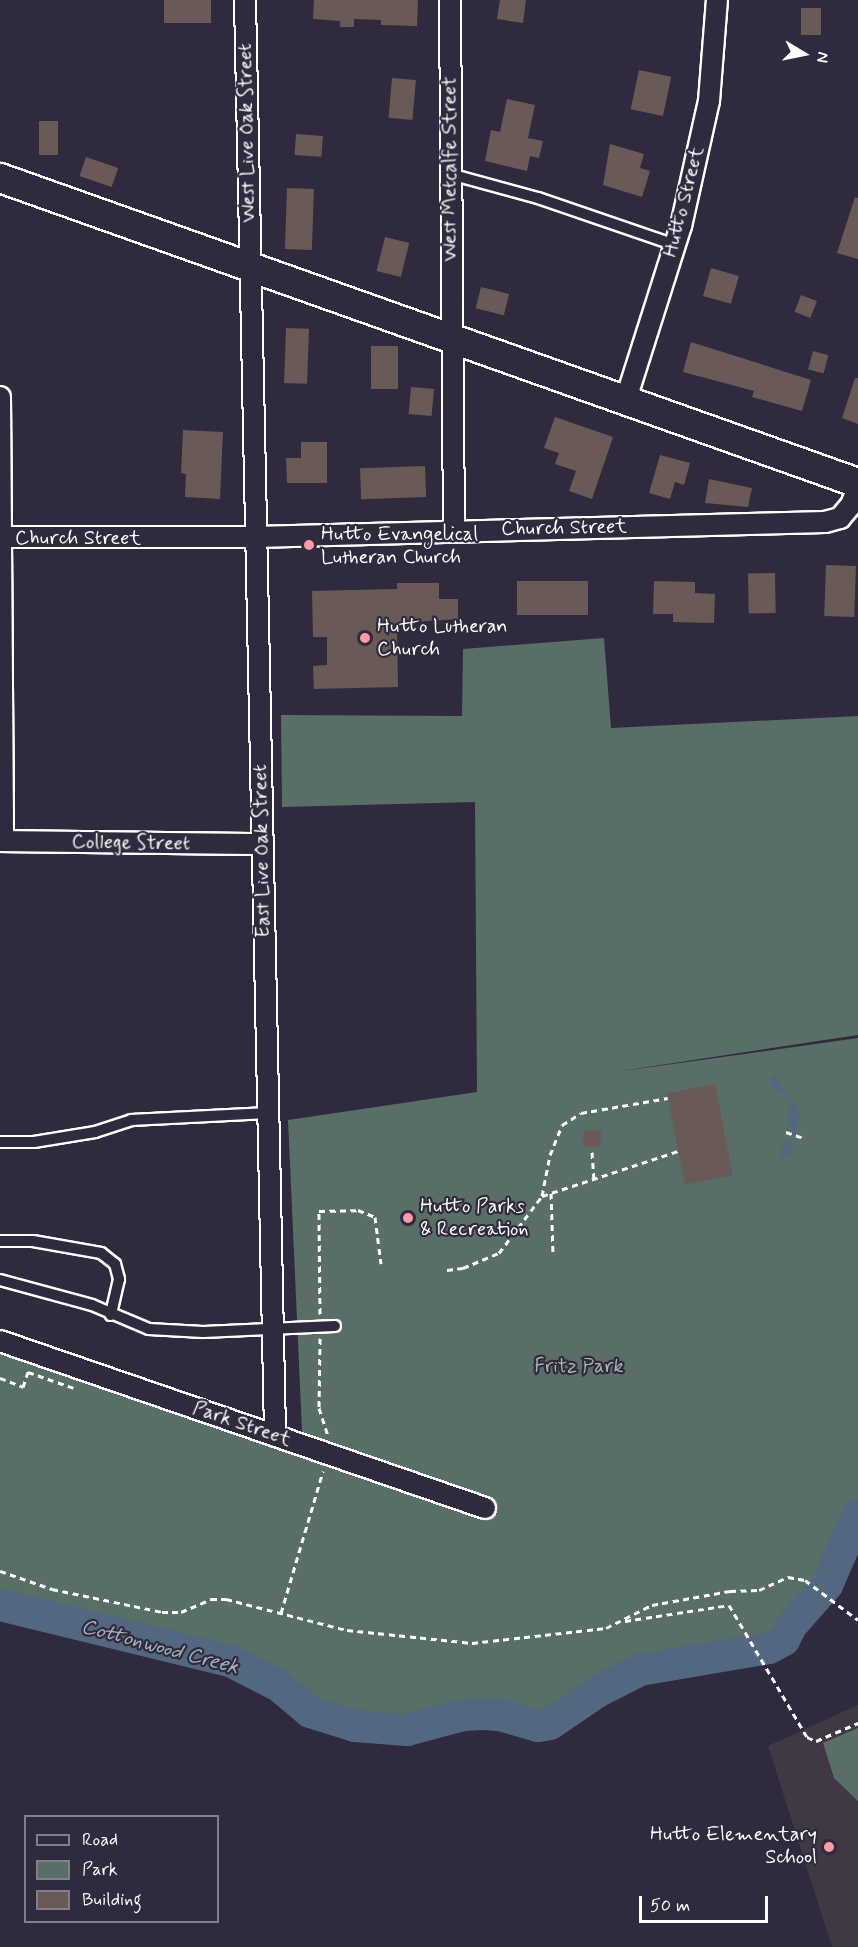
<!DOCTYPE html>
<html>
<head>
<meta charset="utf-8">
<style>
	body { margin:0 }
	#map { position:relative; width:858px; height:1947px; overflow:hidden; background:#2f2a3d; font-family:Mynerve,sans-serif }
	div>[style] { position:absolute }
	.built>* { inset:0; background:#403845 }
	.green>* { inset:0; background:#596e67 }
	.water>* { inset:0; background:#546780 }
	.river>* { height:32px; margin:-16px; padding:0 16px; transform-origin:16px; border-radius:16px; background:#546780 }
	.building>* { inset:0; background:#695a57; transform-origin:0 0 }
	.path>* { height:3px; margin-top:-1.5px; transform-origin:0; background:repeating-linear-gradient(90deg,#fff 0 6px,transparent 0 10.5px) }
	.roads { filter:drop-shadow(2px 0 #fff) drop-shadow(-2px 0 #fff) drop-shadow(0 2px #fff) drop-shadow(0 -2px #fff) }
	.lane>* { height:10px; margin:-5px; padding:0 5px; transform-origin:5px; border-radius:5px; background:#2f2a3d }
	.street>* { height:20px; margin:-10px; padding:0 10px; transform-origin:10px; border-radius:10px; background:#2f2a3d }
	.secondary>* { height:28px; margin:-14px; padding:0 14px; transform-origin:14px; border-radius:14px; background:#2f2a3d }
	.dots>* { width:16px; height:16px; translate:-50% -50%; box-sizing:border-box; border:3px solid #2f2a3d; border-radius:50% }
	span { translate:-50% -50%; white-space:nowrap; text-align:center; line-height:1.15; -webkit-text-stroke:4.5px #2f2a3d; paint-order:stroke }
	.street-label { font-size:20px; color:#fff }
	.poi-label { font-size:20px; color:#fff }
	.left { translate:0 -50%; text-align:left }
	.right { translate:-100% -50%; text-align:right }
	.park-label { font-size:20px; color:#acb6b3 }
	.water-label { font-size:21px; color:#aab3c0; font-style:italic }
	.legend { position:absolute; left:24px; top:1815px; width:195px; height:108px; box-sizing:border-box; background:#2f2a3d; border:2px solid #827f8b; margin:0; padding:8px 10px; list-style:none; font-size:18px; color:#fff }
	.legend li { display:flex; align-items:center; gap:12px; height:30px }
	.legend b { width:30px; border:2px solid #827f8b }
	.north { position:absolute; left:774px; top:24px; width:60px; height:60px; -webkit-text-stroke:4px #2f2a3d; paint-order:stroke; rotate:100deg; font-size:16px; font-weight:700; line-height:24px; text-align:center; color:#fff }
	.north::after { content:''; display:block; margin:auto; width:21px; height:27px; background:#fff; clip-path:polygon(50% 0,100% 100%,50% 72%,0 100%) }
	.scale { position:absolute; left:639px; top:1896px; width:129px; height:27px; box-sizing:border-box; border:3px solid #fff; border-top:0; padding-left:8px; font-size:18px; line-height:21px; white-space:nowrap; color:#fff; -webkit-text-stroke:4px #2f2a3d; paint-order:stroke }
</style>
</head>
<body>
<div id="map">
	<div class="built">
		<i style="clip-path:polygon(858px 1705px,858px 1947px,832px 1947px,768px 1746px)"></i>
	</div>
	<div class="green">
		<i style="clip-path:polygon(604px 638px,611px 728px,858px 716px,858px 1035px,615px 1072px,858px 1038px,858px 1518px,839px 1582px,776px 1659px,606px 1683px,552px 1722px,472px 1715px,398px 1732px,339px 1727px,255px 1680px,188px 1651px,0 1611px,0 1350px,303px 1453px,288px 1120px,477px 1092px,475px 802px,282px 807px,281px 715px,462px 716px,463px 649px)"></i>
		<i style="clip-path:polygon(858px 1728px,858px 1801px,834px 1778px,823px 1743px)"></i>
	</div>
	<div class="water">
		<i style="clip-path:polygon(775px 1074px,787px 1095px,795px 1101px,800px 1113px,791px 1152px,779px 1161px,783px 1145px,793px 1139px,787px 1113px,794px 1103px,769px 1083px,771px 1075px)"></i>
	</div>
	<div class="river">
		<i style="left:0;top:1605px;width:237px;rotate:13.7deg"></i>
		<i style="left:230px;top:1661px;width:55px;rotate:27deg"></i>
		<i style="left:279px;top:1686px;width:40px;rotate:40deg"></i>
		<i style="left:310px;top:1712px;width:47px;rotate:17.3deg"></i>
		<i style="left:355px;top:1726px;width:52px;rotate:4.4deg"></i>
		<i style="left:407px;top:1730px;width:58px;rotate:-15deg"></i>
		<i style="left:463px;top:1715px;width:19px;rotate:-3deg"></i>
		<i style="left:482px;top:1714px;width:18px;rotate:3deg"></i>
		<i style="left:500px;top:1715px;width:40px;rotate:16deg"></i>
		<i style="left:538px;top:1726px;width:12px;rotate:-9deg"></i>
		<i style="left:550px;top:1724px;width:57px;rotate:-34.2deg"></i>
		<i style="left:597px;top:1692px;width:48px;rotate:-27.1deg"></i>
		<i style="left:640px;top:1670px;width:131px;rotate:-9.7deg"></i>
		<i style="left:769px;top:1648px;width:17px;rotate:-28deg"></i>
		<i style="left:784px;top:1640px;width:16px;rotate:-63deg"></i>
		<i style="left:791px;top:1626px;width:55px;rotate:-48.7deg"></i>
		<i style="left:827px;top:1585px;width:77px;rotate:-66.4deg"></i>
	</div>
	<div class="building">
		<i style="left:164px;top:0;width:47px;height:23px"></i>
		<i style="clip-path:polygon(314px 0,418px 0,417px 26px,381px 25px,381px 20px,354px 19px,354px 27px,340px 27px,340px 21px,313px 19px)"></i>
		<i style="clip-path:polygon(500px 0,526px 0,523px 23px,497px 19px)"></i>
		<i style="left:801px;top:8px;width:20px;height:27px"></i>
		<i style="left:639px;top:70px;width:33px;height:40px;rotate:12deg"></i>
		<i style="left:392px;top:78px;width:24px;height:40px;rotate:5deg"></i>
		<i style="clip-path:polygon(507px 99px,535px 105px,528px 138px,543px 141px,539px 158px,530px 156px,527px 171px,485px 161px,491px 130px,500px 132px)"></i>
		<i style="left:39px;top:121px;width:19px;height:34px"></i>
		<i style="left:296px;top:134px;width:27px;height:21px;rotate:4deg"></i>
		<i style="clip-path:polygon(610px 144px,644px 154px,640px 168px,650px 171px,642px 197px,603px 185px)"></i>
		<i style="left:86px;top:157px;width:34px;height:20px;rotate:19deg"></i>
		<i style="left:287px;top:188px;width:27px;height:61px;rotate:2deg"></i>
		<i style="clip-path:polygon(855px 197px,858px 198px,858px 259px,837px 253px)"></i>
		<i style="left:385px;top:237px;width:25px;height:35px;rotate:14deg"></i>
		<i style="left:711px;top:268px;width:29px;height:29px;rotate:16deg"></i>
		<i style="left:481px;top:287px;width:29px;height:22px;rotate:14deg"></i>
		<i style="left:801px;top:295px;width:17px;height:18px;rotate:21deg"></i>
		<i style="left:286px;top:328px;width:23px;height:55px;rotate:2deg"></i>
		<i style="clip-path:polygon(691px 342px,811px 380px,802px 411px,752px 397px,754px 391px,683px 372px)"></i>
		<i style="left:371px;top:346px;width:27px;height:43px"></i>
		<i style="left:813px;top:351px;width:16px;height:19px;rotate:15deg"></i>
		<i style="clip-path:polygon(855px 378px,858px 378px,858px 424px,842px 418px)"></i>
		<i style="left:411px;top:387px;width:23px;height:27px;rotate:5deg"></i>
		<i style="clip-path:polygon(555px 417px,613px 437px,592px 499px,569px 491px,576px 471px,555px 464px,559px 453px,544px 448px)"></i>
		<i style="clip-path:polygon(183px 430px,223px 432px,220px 499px,185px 497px,186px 474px,181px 473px)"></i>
		<i style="clip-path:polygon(301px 442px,327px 442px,327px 483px,287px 483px,286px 458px,301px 458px)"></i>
		<i style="clip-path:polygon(660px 455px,690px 463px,684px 485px,675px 482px,670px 499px,649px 493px)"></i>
		<i style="left:425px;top:466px;width:31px;height:65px;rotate:88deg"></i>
		<i style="clip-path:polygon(709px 479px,752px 488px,748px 507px,705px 503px)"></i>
		<i style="left:826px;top:565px;width:30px;height:51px;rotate:2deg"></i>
		<i style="left:775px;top:573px;width:40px;height:27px;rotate:89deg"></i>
		<i style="left:588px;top:581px;width:34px;height:71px;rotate:90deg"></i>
		<i style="clip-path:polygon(654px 581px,695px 582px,695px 593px,715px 594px,714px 623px,673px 622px,673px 614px,653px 614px)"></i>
		<i style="clip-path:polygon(397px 583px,439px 583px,439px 599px,458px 599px,458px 619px,397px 623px,398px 687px,314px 689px,313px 666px,327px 665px,327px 637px,313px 637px,312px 591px,397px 589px)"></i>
		<i style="left:715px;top:1084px;width:93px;height:49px;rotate:79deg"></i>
		<i style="left:584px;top:1130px;width:17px;height:16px;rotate:3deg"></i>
	</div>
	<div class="path">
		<i style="left:786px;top:1132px;width:18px;rotate:19deg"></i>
		<i style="left:592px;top:1152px;width:27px;rotate:86deg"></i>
		<i style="left:551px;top:1193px;width:59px;rotate:88.1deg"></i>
		<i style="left:542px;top:1196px;width:42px;rotate:-79deg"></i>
		<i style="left:550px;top:1155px;width:32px;rotate:-68deg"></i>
		<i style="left:562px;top:1125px;width:22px;rotate:-32deg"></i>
		<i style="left:581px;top:1113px;width:88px;rotate:-9.8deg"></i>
		<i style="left:447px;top:1270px;width:16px;rotate:-7deg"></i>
		<i style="left:463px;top:1268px;width:39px;rotate:-23deg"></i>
		<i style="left:499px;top:1253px;width:71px;rotate:-53deg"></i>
		<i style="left:542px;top:1196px;width:143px;rotate:-18.3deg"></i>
		<i style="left:320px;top:1314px;width:103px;rotate:-90.6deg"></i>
		<i style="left:319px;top:1211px;width:39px;rotate:-1deg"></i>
		<i style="left:358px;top:1210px;width:18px;rotate:22deg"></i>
		<i style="left:375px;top:1217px;width:47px;rotate:82.7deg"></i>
		<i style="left:320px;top:1338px;width:70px;rotate:90.8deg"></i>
		<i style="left:319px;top:1408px;width:28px;rotate:72deg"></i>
		<i style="left:0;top:1378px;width:25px;rotate:21deg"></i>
		<i style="left:23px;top:1387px;width:16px;rotate:-72deg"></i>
		<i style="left:28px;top:1372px;width:49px;rotate:19.2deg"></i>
		<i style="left:0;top:1571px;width:55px;rotate:19.1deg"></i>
		<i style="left:52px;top:1589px;width:112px;rotate:11.8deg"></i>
		<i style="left:162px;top:1612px;width:19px"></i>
		<i style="left:181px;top:1612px;width:33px;rotate:-23deg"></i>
		<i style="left:211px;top:1599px;width:15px"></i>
		<i style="left:226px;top:1599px;width:125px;rotate:14.4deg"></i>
		<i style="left:347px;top:1630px;width:126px;rotate:5.9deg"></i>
		<i style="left:472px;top:1643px;width:135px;rotate:-6.4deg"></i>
		<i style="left:606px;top:1628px;width:51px;rotate:-26.6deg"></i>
		<i style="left:652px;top:1605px;width:79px;rotate:-10.2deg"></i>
		<i style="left:730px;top:1591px;width:29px;rotate:-2deg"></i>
		<i style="left:759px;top:1590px;width:32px;rotate:-24deg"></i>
		<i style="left:788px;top:1577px;width:17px;rotate:10deg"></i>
		<i style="left:805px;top:1580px;width:66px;rotate:37deg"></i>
		<i style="left:281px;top:1613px;width:148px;rotate:-73.5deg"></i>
		<i style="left:625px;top:1621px;width:105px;rotate:-8.7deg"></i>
		<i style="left:729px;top:1605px;width:153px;rotate:59.4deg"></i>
		<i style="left:807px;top:1737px;width:10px;rotate:24deg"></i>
		<i style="left:816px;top:1741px;width:46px;rotate:-23.2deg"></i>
	</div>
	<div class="roads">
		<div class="lane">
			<i style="left:450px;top:174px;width:91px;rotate:15.3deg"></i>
			<i style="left:538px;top:198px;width:145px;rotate:18.9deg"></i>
			<i style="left:0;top:1142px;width:34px"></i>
			<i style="left:34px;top:1142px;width:62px;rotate:-9.3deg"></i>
			<i style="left:95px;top:1132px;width:38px;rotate:-18deg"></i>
			<i style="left:131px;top:1120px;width:137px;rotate:-2.9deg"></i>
			<i style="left:0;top:1241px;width:33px"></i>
			<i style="left:33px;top:1241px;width:69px;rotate:10deg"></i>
			<i style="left:101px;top:1253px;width:18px;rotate:38deg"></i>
			<i style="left:115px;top:1264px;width:16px;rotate:75deg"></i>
			<i style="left:119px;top:1279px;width:37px;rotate:103deg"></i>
			<i style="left:0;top:1280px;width:95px;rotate:15.2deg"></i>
			<i style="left:92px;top:1305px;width:62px;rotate:22.8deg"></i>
			<i style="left:149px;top:1329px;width:54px;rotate:3.2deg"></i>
			<i style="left:203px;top:1332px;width:132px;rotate:-2.6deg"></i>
		</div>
		<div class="street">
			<i style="left:245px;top:0;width:1436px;rotate:88.8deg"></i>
			<i style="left:450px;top:0;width:531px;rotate:89.57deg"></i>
			<i style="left:0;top:397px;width:444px;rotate:89.6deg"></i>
			<i style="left:626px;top:399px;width:182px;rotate:-72.4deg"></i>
			<i style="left:681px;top:226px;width:128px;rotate:-77.4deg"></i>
			<i style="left:709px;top:101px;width:101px;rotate:-85.5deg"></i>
			<i style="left:0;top:537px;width:255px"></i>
			<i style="left:255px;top:537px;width:570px;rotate:-1.51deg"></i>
			<i style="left:825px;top:522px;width:16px;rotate:-15deg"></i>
			<i style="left:840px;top:518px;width:17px;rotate:-50deg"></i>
			<i style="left:851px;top:505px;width:18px;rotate:-68deg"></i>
			<i style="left:0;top:841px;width:262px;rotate:0.7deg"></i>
			<i style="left:0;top:1341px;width:513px;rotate:19deg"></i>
		</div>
		<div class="secondary">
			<i style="left:0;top:178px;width:911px;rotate:19.57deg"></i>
		</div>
	</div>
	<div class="dots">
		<i style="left:309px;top:545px;background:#ff9aa2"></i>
		<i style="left:365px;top:638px;background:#ff9aa2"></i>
		<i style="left:408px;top:1218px;background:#ff9aa2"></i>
		<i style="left:829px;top:1847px;background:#ff9aa2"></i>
	</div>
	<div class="street-label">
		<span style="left:247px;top:133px;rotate:-91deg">West Live Oak Street</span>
		<span style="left:450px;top:169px;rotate:-90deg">West Metcalfe Street</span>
		<span style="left:684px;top:202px;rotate:-76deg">Hutto Street</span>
		<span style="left:564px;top:528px;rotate:-1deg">Church Street</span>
		<span style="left:78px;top:538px">Church Street</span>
		<span style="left:131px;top:843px;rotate:1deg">College Street</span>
		<span style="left:262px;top:851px;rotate:-91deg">East Live Oak Street</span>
		<span style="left:242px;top:1424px;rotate:19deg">Park Street</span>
	</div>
	<div class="poi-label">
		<span class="left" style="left:321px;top:546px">Hutto Evangelical<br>Lutheran Church</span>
		<span class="left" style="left:377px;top:638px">Hutto Lutheran<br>Church</span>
		<span class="left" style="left:420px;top:1218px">Hutto Parks<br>&amp; Recreation</span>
		<span class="right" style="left:817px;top:1846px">Hutto Elementary<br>School</span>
	</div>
	<div class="park-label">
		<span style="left:579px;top:1366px">Fritz Park</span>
	</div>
	<div class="water-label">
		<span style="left:160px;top:1647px;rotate:15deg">Cottonwood Creek</span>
	</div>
	<ul class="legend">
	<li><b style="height:8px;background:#2f2a3d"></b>Road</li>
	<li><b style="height:16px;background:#596e67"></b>Park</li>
	<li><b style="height:16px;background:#695a57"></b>Building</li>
	</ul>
	<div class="north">N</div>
	<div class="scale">50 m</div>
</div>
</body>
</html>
